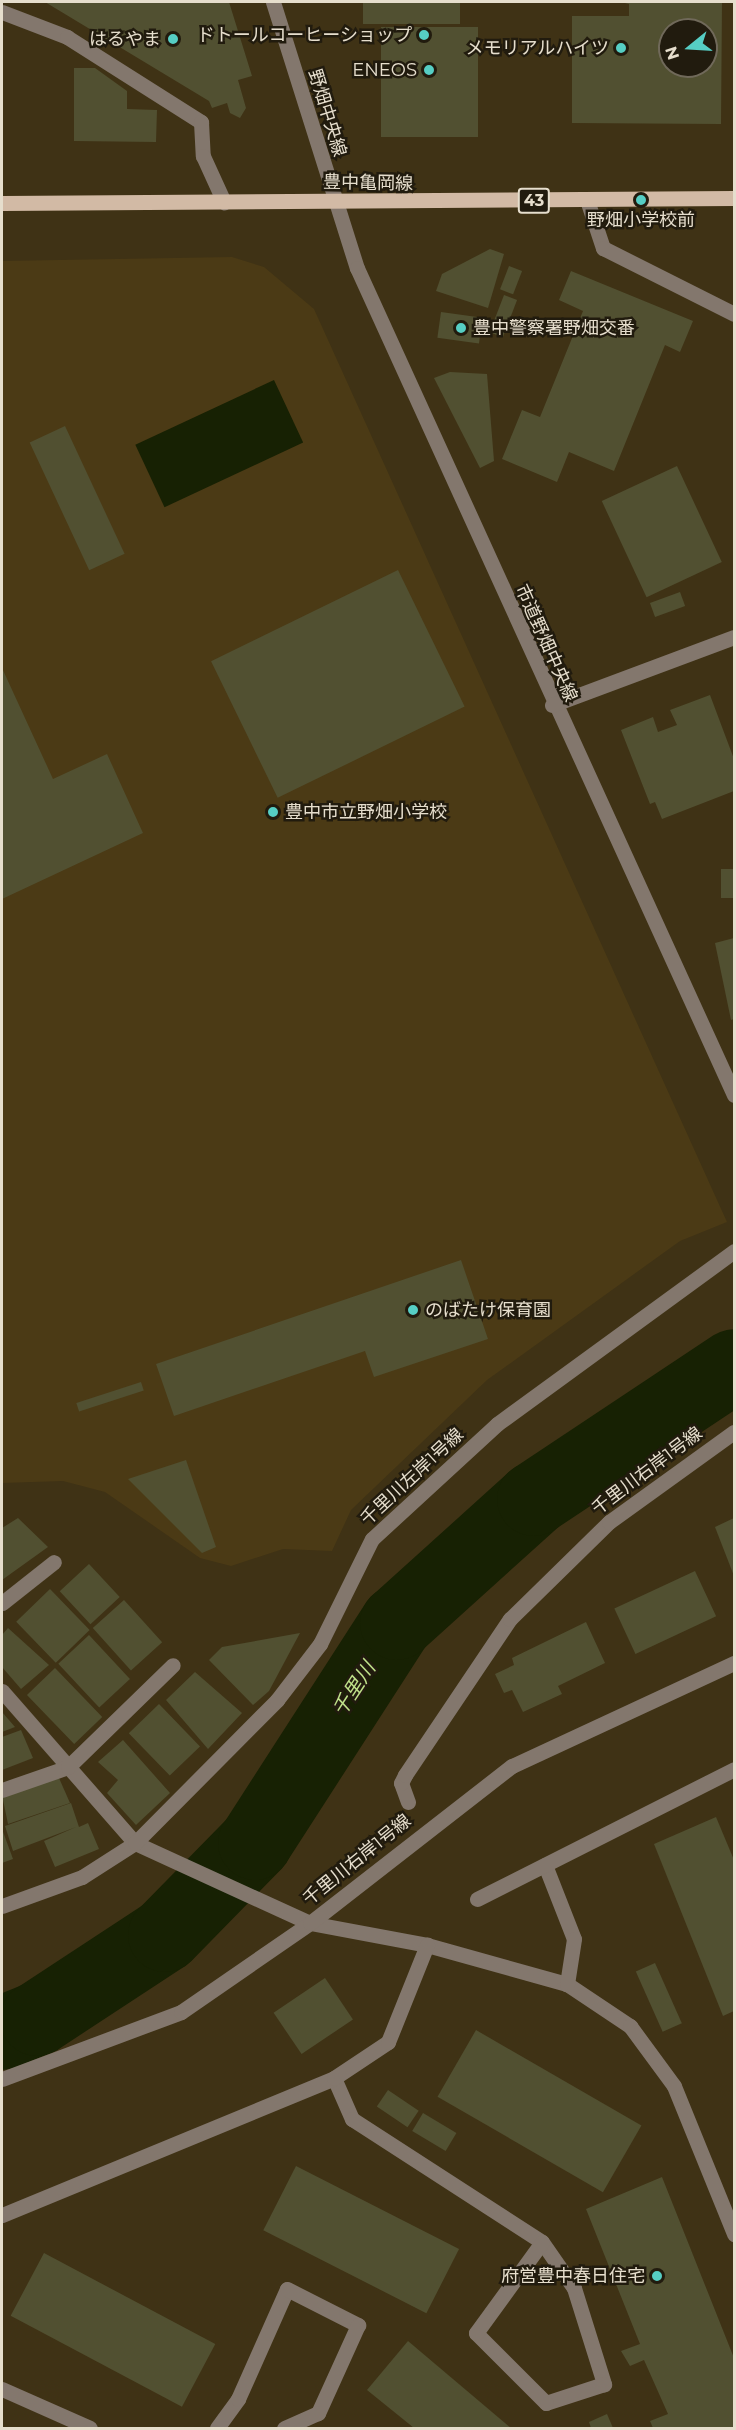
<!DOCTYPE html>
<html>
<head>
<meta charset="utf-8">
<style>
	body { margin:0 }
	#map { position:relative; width:736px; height:2430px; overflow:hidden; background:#3f3215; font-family:Montserrat,"Noto Sans JP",sans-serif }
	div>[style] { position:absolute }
	.built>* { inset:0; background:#4b3a15 }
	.water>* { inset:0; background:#172103; transform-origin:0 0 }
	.river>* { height:74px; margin:-37px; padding:0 37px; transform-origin:37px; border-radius:37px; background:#172103 }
	.building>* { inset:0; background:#515031; transform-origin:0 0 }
	.minor>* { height:15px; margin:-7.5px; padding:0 7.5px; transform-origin:7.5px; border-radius:7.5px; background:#83776d }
	.major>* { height:15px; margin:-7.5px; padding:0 7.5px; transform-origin:7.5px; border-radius:7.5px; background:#d2baa5 }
	.dots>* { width:16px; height:16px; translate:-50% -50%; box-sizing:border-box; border:3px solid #211b0e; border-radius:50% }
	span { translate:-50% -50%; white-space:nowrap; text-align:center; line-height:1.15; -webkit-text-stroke:5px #211b0e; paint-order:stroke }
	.shield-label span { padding:2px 4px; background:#211b0e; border:2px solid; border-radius:4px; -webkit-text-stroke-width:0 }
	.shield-label { font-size:16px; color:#e6decd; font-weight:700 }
	.poi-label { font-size:18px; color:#e6decd }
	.right { translate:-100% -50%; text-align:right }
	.left { translate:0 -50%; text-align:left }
	.street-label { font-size:18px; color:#e6decd }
	.water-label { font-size:20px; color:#c0e28a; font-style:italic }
	.frame { position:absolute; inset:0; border:3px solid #e6decd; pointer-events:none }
	.north { position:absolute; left:658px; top:18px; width:60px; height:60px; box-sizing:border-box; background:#211b0e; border:2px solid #70695a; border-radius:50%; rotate:252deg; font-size:16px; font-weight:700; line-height:24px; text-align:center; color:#e6decd }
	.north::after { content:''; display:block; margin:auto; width:21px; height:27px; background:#56cec4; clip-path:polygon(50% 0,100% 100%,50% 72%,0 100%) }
</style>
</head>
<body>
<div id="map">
	<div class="built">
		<i style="clip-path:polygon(232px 257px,264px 267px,314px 309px,727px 1222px,680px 1241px,487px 1380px,351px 1510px,332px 1551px,283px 1549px,231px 1566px,200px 1558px,105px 1492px,63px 1481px,2px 1483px,2px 261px)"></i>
	</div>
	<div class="water">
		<i style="left:274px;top:380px;width:69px;height:153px;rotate:65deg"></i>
	</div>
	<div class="river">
		<i style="left:2px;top:2033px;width:38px;rotate:-22deg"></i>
		<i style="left:37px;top:2019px;width:153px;rotate:-33.3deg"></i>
		<i style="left:165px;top:1935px;width:129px;rotate:-45.6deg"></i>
		<i style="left:255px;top:1843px;width:262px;rotate:-57.2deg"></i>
		<i style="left:397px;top:1623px;width:185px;rotate:-42.1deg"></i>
		<i style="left:534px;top:1499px;width:240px;rotate:-33.6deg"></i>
	</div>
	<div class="building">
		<i style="clip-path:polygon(45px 2px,229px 2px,252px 76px,238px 80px,246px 108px,240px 118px,230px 113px,227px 103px,212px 108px,209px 101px)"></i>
		<i style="left:363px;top:2px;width:97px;height:22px"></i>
		<i style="clip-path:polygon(evenodd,621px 2px,722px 2px,721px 124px,572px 123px,572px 16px,629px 16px,629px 4px,621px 2px,670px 30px,706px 30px,706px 66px,670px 66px,670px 30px)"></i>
		<i style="left:381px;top:27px;width:97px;height:110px"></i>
		<i style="clip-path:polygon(74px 68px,95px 68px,127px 91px,127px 109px,157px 110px,156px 142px,74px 141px)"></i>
		<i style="clip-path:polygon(490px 249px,504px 254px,488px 308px,436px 291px,442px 274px)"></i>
		<i style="left:509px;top:266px;width:14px;height:25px;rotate:21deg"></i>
		<i style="clip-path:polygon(571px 271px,693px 321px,680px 352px,665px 345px,614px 471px,569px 452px,557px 482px,502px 459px,522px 410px,540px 417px,583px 311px,559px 300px)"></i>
		<i style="left:504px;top:295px;width:14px;height:40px;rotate:21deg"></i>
		<i style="left:441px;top:312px;width:42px;height:26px;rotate:8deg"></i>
		<i style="clip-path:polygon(450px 372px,487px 374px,494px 461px,480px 468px,434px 378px)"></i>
		<i style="left:65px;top:426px;width:141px;height:39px;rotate:65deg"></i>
		<i style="left:677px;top:466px;width:106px;height:83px;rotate:65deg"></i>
		<i style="left:398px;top:570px;width:152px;height:208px;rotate:64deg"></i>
		<i style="left:680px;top:592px;width:15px;height:32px;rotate:70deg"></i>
		<i style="clip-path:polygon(2px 668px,53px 779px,107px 754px,143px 833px,2px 899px)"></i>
		<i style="clip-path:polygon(710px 695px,734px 759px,734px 791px,662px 819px,655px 802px,650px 804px,621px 730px,653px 717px,658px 732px,677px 725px,670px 710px)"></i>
		<i style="left:721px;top:869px;width:13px;height:29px"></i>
		<i style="clip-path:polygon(734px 938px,734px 1019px,731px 1020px,715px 943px)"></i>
		<i style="clip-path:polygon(461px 1260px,488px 1339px,374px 1377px,365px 1351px,174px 1416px,156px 1364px)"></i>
		<i style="left:141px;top:1382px;width:9px;height:68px;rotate:72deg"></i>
		<i style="clip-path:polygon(186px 1460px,216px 1547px,202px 1553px,128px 1479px)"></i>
		<i style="clip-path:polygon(18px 1518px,48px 1547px,2px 1580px,2px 1528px)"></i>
		<i style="clip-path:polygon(734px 1518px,734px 1576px,715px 1527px)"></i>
		<i style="left:89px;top:1564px;width:45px;height:40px;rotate:47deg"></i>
		<i style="left:695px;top:1571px;width:50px;height:89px;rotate:65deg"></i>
		<i style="left:50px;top:1589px;width:57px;height:47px;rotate:46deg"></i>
		<i style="left:124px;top:1600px;width:57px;height:42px;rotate:48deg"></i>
		<i style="clip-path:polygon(586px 1622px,605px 1663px,558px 1686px,562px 1694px,523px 1712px,512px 1690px,504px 1693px,495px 1674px,514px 1665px,512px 1658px)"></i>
		<i style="clip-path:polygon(8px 1628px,49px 1665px,21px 1689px,2px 1667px,2px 1635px)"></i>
		<i style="clip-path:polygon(300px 1633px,269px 1691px,253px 1705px,209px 1660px,222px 1647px)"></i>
		<i style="left:89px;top:1635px;width:60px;height:42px;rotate:47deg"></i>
		<i style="left:55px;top:1668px;width:68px;height:39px;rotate:46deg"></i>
		<i style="clip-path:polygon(195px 1672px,242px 1713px,208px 1749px,166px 1700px)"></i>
		<i style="left:159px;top:1704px;width:59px;height:42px;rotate:46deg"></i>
		<i style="clip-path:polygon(2px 1712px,15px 1727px,2px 1732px)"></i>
		<i style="clip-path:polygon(21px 1730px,33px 1758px,2px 1770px,2px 1737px)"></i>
		<i style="clip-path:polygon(123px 1740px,170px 1793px,136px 1825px,107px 1793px,118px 1780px,98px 1762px)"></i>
		<i style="clip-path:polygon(59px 1778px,70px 1803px,8px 1824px,2px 1795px)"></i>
		<i style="clip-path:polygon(71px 1803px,79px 1827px,88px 1823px,99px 1849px,55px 1867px,44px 1841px,76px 1827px,13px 1851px,5px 1826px)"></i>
		<i style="clip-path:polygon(716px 1817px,734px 1860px,734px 2011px,723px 2016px,654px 1844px)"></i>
		<i style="clip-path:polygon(2px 1829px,13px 1859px,2px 1863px)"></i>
		<i style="left:655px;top:1963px;width:66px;height:21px;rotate:66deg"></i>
		<i style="left:325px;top:1978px;width:50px;height:62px;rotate:56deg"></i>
		<i style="left:476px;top:2030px;width:191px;height:77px;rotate:30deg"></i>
		<i style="left:388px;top:2090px;width:37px;height:20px;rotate:34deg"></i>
		<i style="left:423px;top:2113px;width:39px;height:21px;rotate:31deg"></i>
		<i style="left:296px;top:2166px;width:183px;height:72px;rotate:27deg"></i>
		<i style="clip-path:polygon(662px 2177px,734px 2358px,734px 2428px,653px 2428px,650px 2421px,668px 2414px,644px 2360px,630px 2366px,621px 2351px,640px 2344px,586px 2209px)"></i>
		<i style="left:44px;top:2253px;width:194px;height:71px;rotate:28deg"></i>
		<i style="clip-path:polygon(408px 2341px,511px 2428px,414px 2428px,367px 2390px)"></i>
		<i style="clip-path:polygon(607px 2414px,613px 2428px,591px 2428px,589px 2422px)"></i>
	</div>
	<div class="minor">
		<i style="left:273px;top:2px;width:279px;rotate:72.5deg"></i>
		<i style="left:357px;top:268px;width:909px;rotate:65.49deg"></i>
		<i style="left:2px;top:12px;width:70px;rotate:21deg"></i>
		<i style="left:67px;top:37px;width:159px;rotate:32.4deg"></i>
		<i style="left:201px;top:122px;width:34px;rotate:87deg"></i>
		<i style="left:203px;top:156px;width:51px;rotate:65.5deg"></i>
		<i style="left:587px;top:200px;width:51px;rotate:71.6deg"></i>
		<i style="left:603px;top:248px;width:147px;rotate:26.7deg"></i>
		<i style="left:552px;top:705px;width:194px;rotate:-20.5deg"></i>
		<i style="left:2px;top:1603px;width:66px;rotate:-38.3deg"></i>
		<i style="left:2px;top:1691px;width:202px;rotate:48.8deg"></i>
		<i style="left:135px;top:1843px;width:192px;rotate:24.6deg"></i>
		<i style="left:310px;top:1923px;width:119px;rotate:10.6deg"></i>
		<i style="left:427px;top:1945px;width:145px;rotate:15.6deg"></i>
		<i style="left:567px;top:1984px;width:76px;rotate:33.7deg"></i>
		<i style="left:630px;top:2026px;width:74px;rotate:53.7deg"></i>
		<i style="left:674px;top:2086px;width:160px;rotate:67.9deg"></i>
		<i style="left:2px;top:1790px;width:70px;rotate:-19.2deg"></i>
		<i style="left:68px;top:1767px;width:146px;rotate:-44.2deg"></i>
		<i style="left:408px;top:1802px;width:20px;rotate:-110deg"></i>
		<i style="left:401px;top:1783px;width:9px;rotate:-63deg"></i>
		<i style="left:405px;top:1775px;width:188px;rotate:-56.1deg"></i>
		<i style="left:510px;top:1619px;width:139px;rotate:-44.4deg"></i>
		<i style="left:609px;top:1522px;width:154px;rotate:-35.8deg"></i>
		<i style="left:545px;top:1865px;width:79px;rotate:68.6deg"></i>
		<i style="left:574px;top:1939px;width:46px;rotate:98.8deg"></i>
		<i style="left:477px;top:1899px;width:288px;rotate:-26.8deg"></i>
		<i style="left:2px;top:1906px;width:85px;rotate:-19.9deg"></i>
		<i style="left:82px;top:1877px;width:63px;rotate:-32.7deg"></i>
		<i style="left:135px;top:1843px;width:202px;rotate:-45.2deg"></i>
		<i style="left:277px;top:1700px;width:71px;rotate:-52.5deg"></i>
		<i style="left:320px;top:1644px;width:117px;rotate:-63.7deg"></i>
		<i style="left:372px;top:1539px;width:170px;rotate:-42.6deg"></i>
		<i style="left:497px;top:1424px;width:293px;rotate:-36.1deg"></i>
		<i style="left:334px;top:2078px;width:45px;rotate:66.3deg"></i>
		<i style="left:352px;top:2119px;width:226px;rotate:32.9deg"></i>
		<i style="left:542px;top:2242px;width:56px;rotate:55.2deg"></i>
		<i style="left:574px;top:2288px;width:101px;rotate:72.6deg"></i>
		<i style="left:604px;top:2384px;width:61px;rotate:161.9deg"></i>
		<i style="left:546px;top:2403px;width:99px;rotate:-135deg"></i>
		<i style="left:476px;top:2333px;width:112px;rotate:-54deg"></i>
		<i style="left:2px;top:2079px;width:191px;rotate:-20.5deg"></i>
		<i style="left:181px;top:2012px;width:157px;rotate:-34.6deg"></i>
		<i style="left:310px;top:1923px;width:256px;rotate:-37.9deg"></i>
		<i style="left:512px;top:1766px;width:245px;rotate:-24.9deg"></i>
		<i style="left:2px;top:2215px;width:359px;rotate:-22.4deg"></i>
		<i style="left:334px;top:2078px;width:65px;rotate:-33.7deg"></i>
		<i style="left:388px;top:2042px;width:105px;rotate:-68.1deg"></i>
		<i style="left:2px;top:2389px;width:96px;rotate:23.9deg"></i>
		<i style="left:217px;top:2428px;width:36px;rotate:-54deg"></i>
		<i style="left:238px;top:2399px;width:120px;rotate:-66deg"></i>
		<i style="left:287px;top:2289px;width:80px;rotate:26.9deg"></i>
		<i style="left:358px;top:2325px;width:97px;rotate:114.4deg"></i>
		<i style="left:318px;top:2413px;width:37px;rotate:156deg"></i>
	</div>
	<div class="major">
		<i style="left:2px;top:203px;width:732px;rotate:-0.39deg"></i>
	</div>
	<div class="dots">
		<i style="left:424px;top:35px;background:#56cec4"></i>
		<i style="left:173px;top:39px;background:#56cec4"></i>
		<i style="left:621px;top:48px;background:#56cec4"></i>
		<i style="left:429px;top:70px;background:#56cec4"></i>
		<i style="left:641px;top:200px;background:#56cec4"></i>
		<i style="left:461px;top:328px;background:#56cec4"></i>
		<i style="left:273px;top:812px;background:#56cec4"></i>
		<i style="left:413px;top:1310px;background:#56cec4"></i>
		<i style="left:657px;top:2276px;background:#56cec4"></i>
	</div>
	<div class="shield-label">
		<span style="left:534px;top:201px">43</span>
	</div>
	<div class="poi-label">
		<span class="right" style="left:412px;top:35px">ドトールコーヒーショップ</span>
		<span class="right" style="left:161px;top:39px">はるやま</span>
		<span class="right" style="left:609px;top:48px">メモリアルハイツ</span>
		<span class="right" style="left:417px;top:70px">ENEOS</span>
		<span style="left:641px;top:220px">野畑小学校前</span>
		<span class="left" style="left:473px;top:328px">豊中警察署野畑交番</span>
		<span class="left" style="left:285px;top:812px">豊中市立野畑小学校</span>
		<span class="left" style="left:425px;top:1310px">のばたけ保育園</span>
		<span class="right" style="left:645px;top:2276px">府営豊中春日住宅</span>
	</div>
	<div class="street-label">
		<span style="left:327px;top:113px;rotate:73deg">野畑中央線</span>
		<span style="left:368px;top:183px;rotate:1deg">豊中亀岡線</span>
		<span style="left:546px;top:643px;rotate:66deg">市道野畑中央線</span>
		<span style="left:647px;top:1471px;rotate:-37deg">千里川右岸1号線</span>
		<span style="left:412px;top:1477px;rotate:-43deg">千里川左岸1号線</span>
		<span style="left:357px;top:1860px;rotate:-39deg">千里川右岸1号線</span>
	</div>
	<div class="water-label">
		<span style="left:354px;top:1689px;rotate:-57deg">千里川</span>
	</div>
	<div class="frame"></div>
	<div class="north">N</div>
</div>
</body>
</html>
